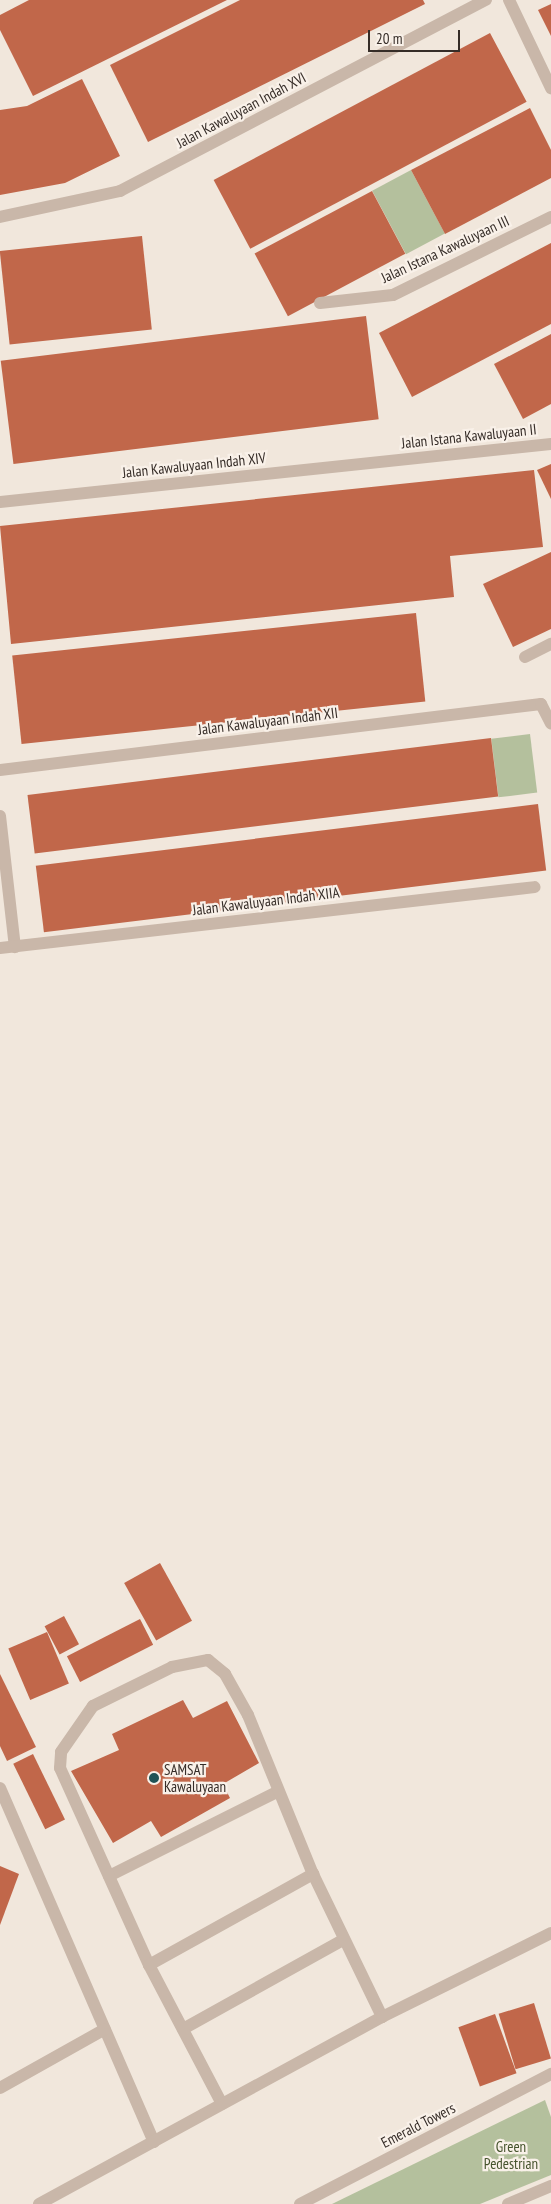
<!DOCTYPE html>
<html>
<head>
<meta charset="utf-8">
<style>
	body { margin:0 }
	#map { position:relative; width:551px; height:2204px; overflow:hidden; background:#f1e7dc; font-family:"PT Sans Narrow",sans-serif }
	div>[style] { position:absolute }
	.green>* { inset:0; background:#b4c09d; transform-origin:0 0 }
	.building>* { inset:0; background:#c1674a; transform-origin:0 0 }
	.service>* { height:12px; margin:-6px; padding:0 6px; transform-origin:6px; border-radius:6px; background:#c9b7a9 }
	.pedestrian>* { height:12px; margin:-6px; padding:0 6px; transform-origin:6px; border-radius:6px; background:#c9b7a9 }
	.minor>* { height:12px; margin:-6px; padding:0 6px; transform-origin:6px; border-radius:6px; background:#c9b7a9 }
	.dots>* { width:14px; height:14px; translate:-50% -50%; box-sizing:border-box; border:2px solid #f9f1e9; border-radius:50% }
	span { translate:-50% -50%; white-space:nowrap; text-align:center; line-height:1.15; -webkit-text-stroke:4.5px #f9f1e9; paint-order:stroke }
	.street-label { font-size:15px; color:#362d28 }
	.poi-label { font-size:15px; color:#362d28 }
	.left { translate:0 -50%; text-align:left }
	.park-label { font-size:15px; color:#46542d }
	.scale { position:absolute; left:368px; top:30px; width:92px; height:22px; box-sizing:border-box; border:2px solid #362d28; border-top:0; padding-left:6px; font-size:15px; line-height:18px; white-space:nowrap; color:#362d28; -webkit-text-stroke:4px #f9f1e9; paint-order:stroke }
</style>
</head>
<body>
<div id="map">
	<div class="green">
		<i style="left:411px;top:170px;width:72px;height:44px;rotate:62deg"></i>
		<i style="left:530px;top:734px;width:59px;height:39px;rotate:83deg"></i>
		<i style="clip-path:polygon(545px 2100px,551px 2117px,551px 2175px,480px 2204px,332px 2204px)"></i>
	</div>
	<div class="building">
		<i style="clip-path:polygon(29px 0,227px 0,33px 96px,0 30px,0 15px)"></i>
		<i style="clip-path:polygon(240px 0,423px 0,425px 4px,148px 142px,110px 65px)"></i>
		<i style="clip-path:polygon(551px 4px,551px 36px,538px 10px)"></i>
		<i style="left:490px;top:33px;width:78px;height:313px;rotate:62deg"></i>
		<i style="clip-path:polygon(82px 79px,120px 156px,65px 183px,0 195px,0 110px,27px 106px)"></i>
		<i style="clip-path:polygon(530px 108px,551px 150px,551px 178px,445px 234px,411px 170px)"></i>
		<i style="left:372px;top:191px;width:71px;height:133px;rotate:62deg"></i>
		<i style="left:142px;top:236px;width:94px;height:143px;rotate:84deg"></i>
		<i style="clip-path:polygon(551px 243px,551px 324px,412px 397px,379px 333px)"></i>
		<i style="left:366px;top:316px;width:104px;height:368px;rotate:83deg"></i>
		<i style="clip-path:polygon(551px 334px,551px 404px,523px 419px,494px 364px)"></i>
		<i style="clip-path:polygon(551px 464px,551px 499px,537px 470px)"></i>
		<i style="clip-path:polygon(534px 470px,543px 547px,450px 556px,454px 597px,11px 644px,0 526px)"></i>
		<i style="clip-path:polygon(551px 552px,551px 629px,513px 647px,483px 584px)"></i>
		<i style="left:416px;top:613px;width:89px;height:406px;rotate:84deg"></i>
		<i style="left:491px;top:738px;width:59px;height:467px;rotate:83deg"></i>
		<i style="left:538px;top:804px;width:67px;height:506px;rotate:83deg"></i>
		<i style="left:160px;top:1563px;width:66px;height:41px;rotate:61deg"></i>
		<i style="left:64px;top:1616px;width:32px;height:22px;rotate:62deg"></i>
		<i style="left:140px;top:1619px;width:29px;height:82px;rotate:63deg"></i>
		<i style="left:47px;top:1632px;width:56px;height:42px;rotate:67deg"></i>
		<i style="clip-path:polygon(0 1674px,36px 1747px,7px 1761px,0 1746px)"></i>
		<i style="clip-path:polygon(183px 1700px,193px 1718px,227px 1701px,259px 1763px,223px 1784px,230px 1798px,161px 1837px,151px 1821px,113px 1843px,71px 1771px,119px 1750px,112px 1734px)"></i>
		<i style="left:33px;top:1754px;width:73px;height:22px;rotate:64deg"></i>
		<i style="clip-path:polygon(0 1866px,19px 1874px,0 1925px)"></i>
		<i style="left:534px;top:2003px;width:58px;height:37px;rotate:73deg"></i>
		<i style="left:495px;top:2014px;width:63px;height:39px;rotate:70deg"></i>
	</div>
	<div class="service">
		<i style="left:0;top:1788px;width:386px;rotate:66.5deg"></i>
		<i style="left:109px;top:1876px;width:188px;rotate:-26.6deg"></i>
		<i style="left:149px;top:1965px;width:216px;rotate:-114.3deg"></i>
		<i style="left:60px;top:1768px;width:16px;rotate:-86deg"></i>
		<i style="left:61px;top:1752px;width:56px;rotate:-55.2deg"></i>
		<i style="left:93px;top:1706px;width:88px;rotate:-26.3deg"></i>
		<i style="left:172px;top:1667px;width:37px;rotate:-11deg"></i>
		<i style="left:208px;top:1660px;width:22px;rotate:39deg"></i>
		<i style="left:225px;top:1674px;width:47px;rotate:60.7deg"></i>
		<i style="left:248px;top:1715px;width:172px;rotate:67.8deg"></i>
		<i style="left:183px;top:2029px;width:183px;rotate:-29.1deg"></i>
		<i style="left:0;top:2088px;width:120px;rotate:-29.3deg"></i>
		<i style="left:222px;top:2104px;width:157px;rotate:-117.7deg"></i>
		<i style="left:149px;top:1965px;width:188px;rotate:-29deg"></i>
		<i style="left:313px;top:1874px;width:159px;rotate:64.2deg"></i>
	</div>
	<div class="pedestrian">
		<i style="left:509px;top:0;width:98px;rotate:64.5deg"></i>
	</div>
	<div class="minor">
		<i style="left:0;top:217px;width:123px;rotate:-12.2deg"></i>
		<i style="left:120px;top:191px;width:413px;rotate:-27.6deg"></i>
		<i style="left:320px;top:303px;width:73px;rotate:-6.3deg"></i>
		<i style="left:393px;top:295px;width:176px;rotate:-26.3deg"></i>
		<i style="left:0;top:502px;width:554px;rotate:-6.01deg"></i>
		<i style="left:525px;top:657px;width:29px;rotate:-27deg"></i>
		<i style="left:0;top:770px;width:545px;rotate:-6.96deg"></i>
		<i style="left:541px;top:704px;width:22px;rotate:63deg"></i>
		<i style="left:0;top:816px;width:132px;rotate:83.5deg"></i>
		<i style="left:0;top:948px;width:538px;rotate:-6.5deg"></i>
		<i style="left:39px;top:2204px;width:391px;rotate:-28.6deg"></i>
		<i style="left:382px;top:2017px;width:189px;rotate:-26.4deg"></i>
		<i style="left:300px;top:2204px;width:283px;rotate:-27.4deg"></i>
		<i style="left:508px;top:2204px;width:47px;rotate:-22.7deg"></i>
	</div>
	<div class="dots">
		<i style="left:154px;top:1778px;background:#1f5356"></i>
	</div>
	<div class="street-label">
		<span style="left:241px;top:110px;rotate:-28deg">Jalan Kawaluyaan Indah XVI</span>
		<span style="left:445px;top:249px;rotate:-25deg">Jalan Istana Kawaluyaan III</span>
		<span style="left:469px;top:436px;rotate:-6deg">Jalan Istana Kawaluyaan II</span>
		<span style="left:194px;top:465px;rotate:-6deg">Jalan Kawaluyaan Indah XIV</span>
		<span style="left:268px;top:721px;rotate:-7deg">Jalan Kawaluyaan Indah XII</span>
		<span style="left:266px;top:901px;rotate:-7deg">Jalan Kawaluyaan Indah XIIA</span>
		<span style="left:418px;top:2125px;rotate:-27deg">Emerald Towers</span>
	</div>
	<div class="poi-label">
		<span class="left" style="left:164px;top:1778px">SAMSAT<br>Kawaluyaan</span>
	</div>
	<div class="park-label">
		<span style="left:511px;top:2155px">Green<br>Pedestrian</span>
	</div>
	<div class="scale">20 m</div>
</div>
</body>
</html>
